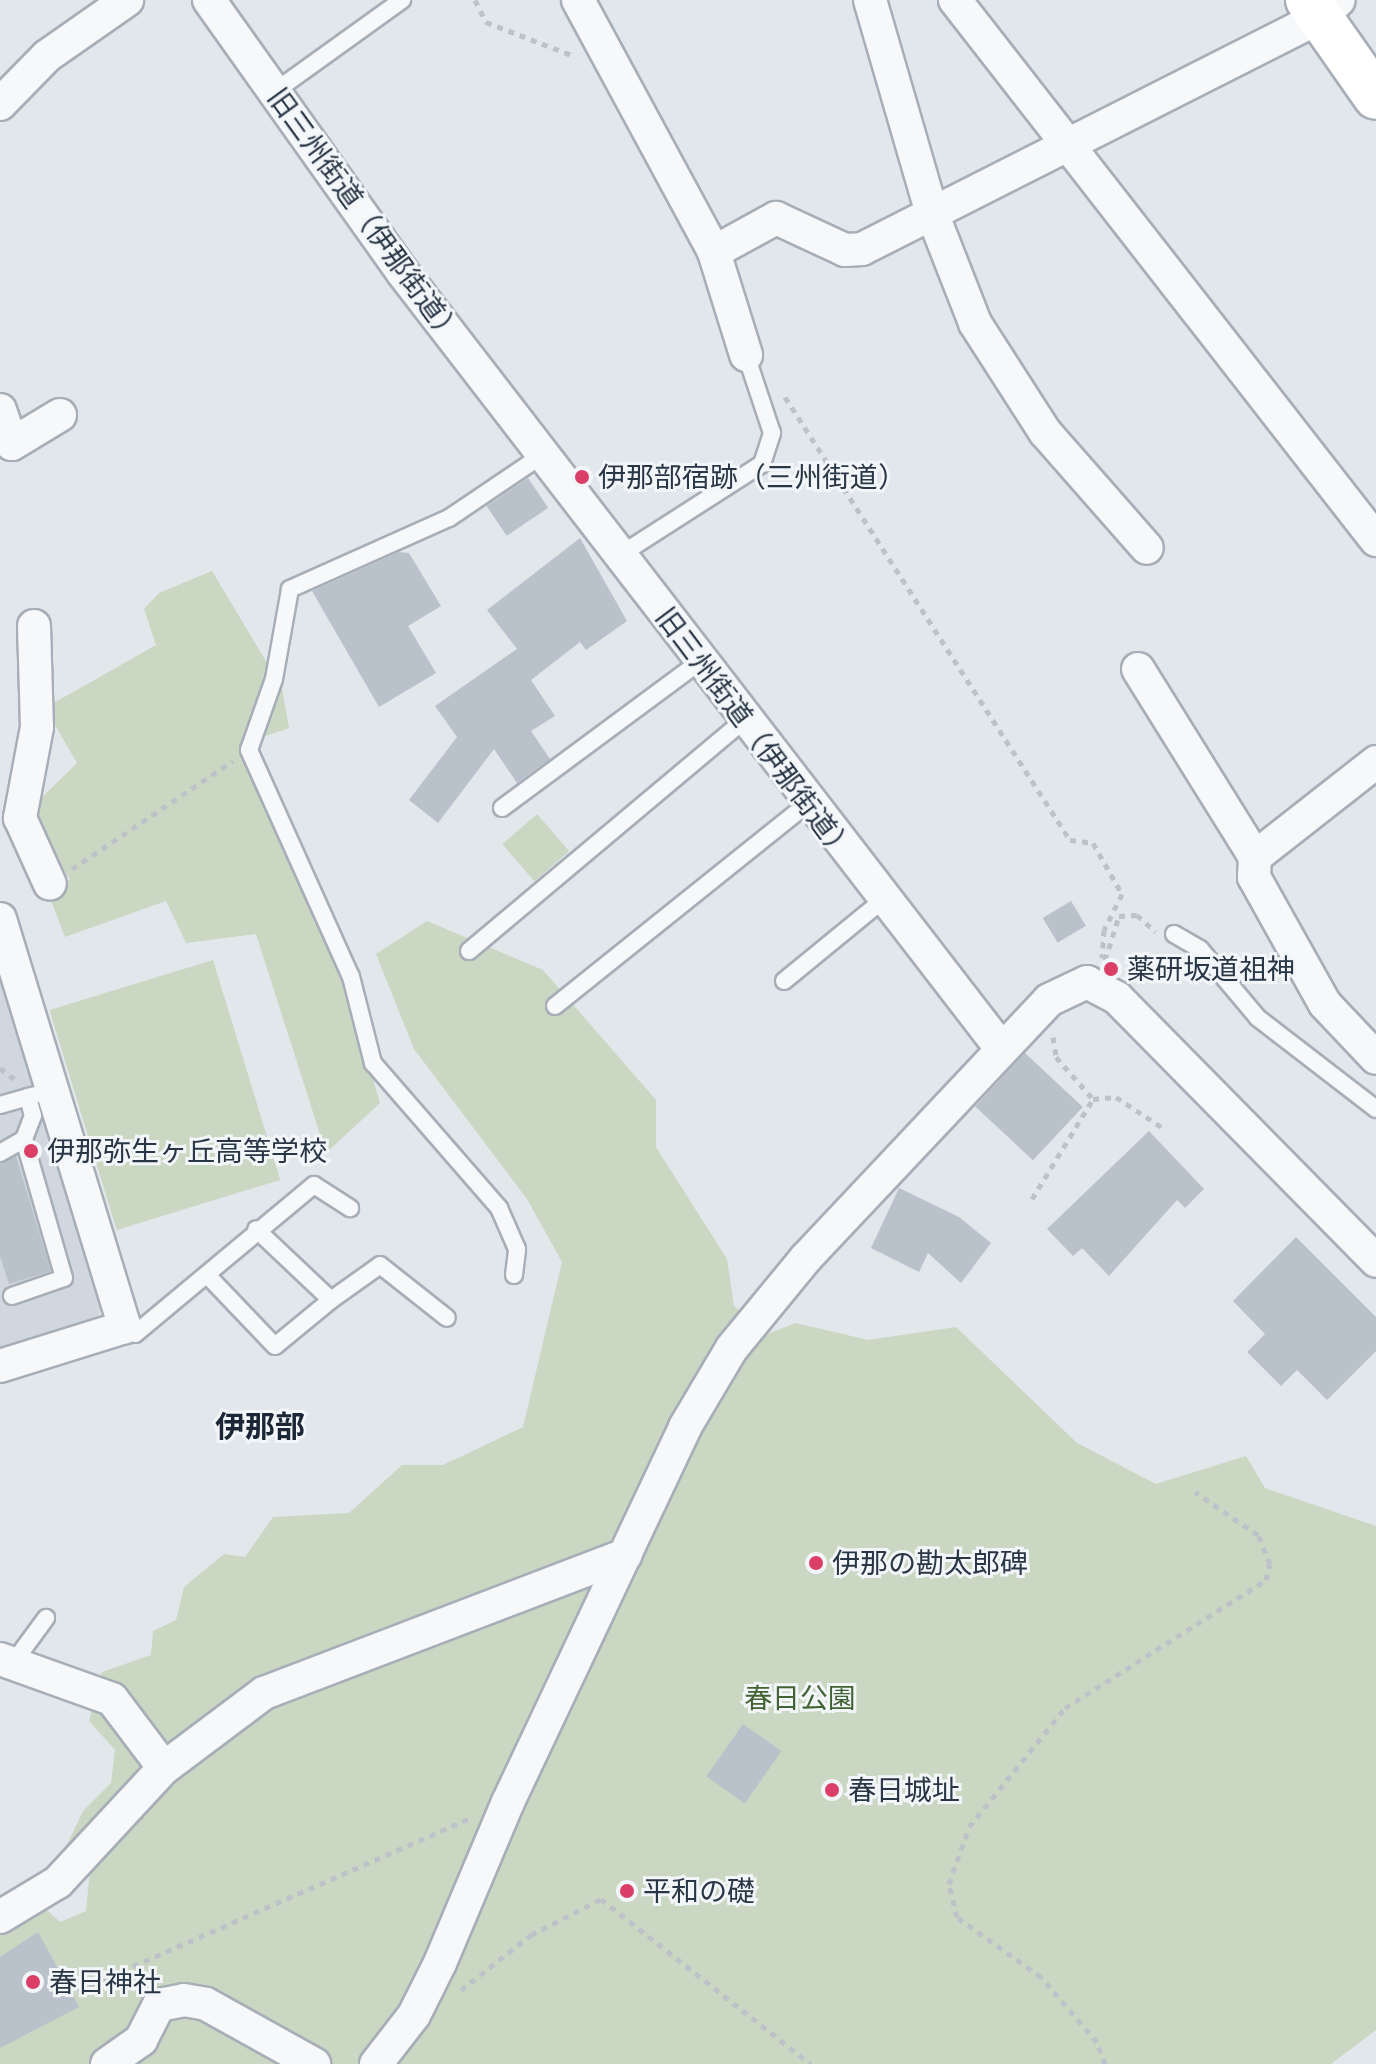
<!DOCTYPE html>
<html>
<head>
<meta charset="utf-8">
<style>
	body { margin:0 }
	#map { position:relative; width:1376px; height:2064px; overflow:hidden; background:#e2e7ec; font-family:"Golos Text","Noto Sans JP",sans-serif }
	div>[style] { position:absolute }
	.built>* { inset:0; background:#d0d7de }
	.green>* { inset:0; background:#cad7c3; transform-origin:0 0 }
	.building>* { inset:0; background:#b9c1ca; transform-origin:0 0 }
	.path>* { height:5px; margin-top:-2.5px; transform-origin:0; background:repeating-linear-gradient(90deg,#bdc2c8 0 6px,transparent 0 12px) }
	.roads { filter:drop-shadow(2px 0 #a7aeb7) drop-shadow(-2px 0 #a7aeb7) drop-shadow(0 2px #a7aeb7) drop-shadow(0 -2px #a7aeb7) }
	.service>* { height:16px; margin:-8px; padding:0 8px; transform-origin:8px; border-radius:8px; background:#f6f8fa }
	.minor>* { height:32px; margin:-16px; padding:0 16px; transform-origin:16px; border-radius:16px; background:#f6f8fa }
	.secondary>* { height:44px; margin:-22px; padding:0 22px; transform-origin:22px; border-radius:22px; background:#fff }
	.dots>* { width:22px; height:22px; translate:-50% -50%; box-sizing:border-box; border:4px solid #f3f6f9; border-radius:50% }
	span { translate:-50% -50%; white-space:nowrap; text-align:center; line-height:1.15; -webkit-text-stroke:6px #f3f6f9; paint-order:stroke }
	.street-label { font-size:28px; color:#293646 }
	.poi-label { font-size:28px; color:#293646 }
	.left { translate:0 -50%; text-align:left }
	.park-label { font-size:28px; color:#426334 }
	.neighbourhood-label { font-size:30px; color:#1b2737; font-weight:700 }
</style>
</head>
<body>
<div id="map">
	<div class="built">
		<i style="clip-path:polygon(0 947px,105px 1286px,97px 1324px,0 1355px)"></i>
	</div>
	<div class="green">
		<i style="clip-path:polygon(212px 571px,282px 688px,289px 728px,242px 744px,345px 985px,380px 1103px,326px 1153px,256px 934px,186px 943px,166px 901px,65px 937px,50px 898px,70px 879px,37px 831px,44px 825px,33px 806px,77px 763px,45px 708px,156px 645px,144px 609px,159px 593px)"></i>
		<i style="left:537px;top:814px;width:49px;height:46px;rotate:49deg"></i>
		<i style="clip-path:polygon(427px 921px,543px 970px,656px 1100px,656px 1147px,727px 1259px,734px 1306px,767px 1334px,796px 1323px,868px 1340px,956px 1327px,1077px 1443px,1156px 1484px,1246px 1456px,1265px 1488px,1376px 1526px,1376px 2030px,1331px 2064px,0 2064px,0 1906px,48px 1911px,60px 1922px,86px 1911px,91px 1860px,65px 1849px,83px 1811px,111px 1783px,115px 1750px,89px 1721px,102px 1672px,151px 1655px,153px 1631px,176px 1620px,184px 1587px,224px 1554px,245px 1557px,273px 1517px,349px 1513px,402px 1465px,443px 1465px,523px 1427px,562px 1262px,527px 1199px,414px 1049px,376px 954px)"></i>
		<i style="left:213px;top:960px;width:230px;height:171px;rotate:73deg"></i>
	</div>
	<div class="building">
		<i style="left:528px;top:478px;width:36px;height:50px;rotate:56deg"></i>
		<i style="clip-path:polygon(580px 538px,627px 621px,586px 650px,580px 642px,531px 680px,555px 716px,531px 731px,550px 759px,517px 783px,494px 749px,438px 823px,409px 800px,457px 737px,435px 706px,517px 649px,487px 610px)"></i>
		<i style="clip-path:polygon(399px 552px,409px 553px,441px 606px,408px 626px,436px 673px,379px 707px,312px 591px)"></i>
		<i style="left:1071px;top:901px;width:29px;height:33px;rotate:59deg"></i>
		<i style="left:1025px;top:1053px;width:79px;height:73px;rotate:43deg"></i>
		<i style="clip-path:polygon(1149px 1131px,1204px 1189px,1185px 1208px,1177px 1200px,1109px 1276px,1082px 1248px,1073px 1256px,1047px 1229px)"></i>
		<i style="clip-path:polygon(16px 1156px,51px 1271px,9px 1284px,0 1256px,0 1164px)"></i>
		<i style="clip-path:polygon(899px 1188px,959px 1217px,991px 1243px,961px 1283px,928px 1253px,919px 1272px,871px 1248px)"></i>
		<i style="clip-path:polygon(1296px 1237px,1376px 1317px,1376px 1351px,1327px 1400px,1297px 1370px,1281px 1386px,1247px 1352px,1265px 1334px,1233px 1301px)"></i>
		<i style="left:743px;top:1724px;width:47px;height:64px;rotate:35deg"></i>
		<i style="clip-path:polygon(38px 1932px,79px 2007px,0 2048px,0 1957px)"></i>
	</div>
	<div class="path">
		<i style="left:475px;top:0;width:25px;rotate:63deg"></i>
		<i style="left:486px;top:22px;width:94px;rotate:21.1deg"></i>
		<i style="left:785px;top:397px;width:527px;rotate:57.25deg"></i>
		<i style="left:1070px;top:840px;width:23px;rotate:7deg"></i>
		<i style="left:1093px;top:843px;width:59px;rotate:60.4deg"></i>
		<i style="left:1122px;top:894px;width:40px;rotate:116.6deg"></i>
		<i style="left:1104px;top:930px;width:28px;rotate:94deg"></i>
		<i style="left:72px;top:869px;width:194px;rotate:-33.9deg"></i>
		<i style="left:1105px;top:960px;width:46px;rotate:-72.3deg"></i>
		<i style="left:1119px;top:916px;width:18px;rotate:-3deg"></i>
		<i style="left:1137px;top:915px;width:25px;rotate:42deg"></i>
		<i style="left:1053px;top:1037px;width:20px;rotate:81deg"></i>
		<i style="left:1056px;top:1057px;width:56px;rotate:48.6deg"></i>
		<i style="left:0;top:1068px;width:18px;rotate:38deg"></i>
		<i style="left:1032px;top:1199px;width:117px;rotate:-58.6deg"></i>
		<i style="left:1093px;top:1099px;width:23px;rotate:-5deg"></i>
		<i style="left:1116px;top:1097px;width:60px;rotate:33.4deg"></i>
		<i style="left:461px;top:1990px;width:89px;rotate:-38.2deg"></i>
		<i style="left:531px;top:1935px;width:79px;rotate:-27.2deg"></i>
		<i style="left:601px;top:1899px;width:267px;rotate:38.2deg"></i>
		<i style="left:56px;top:2000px;width:452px;rotate:-23.7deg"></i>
		<i style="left:1105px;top:2064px;width:23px;rotate:-110deg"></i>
		<i style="left:1097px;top:2042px;width:86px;rotate:-130.7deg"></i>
		<i style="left:1041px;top:1977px;width:103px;rotate:-144.5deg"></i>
		<i style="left:957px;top:1917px;width:34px;rotate:-104deg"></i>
		<i style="left:949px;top:1884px;width:60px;rotate:-70.7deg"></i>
		<i style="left:969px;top:1827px;width:153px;rotate:-51.1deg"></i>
		<i style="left:1065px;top:1708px;width:238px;rotate:-32.5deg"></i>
		<i style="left:1266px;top:1580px;width:16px;rotate:-76deg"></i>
		<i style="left:1270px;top:1564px;width:31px;rotate:-112deg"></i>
		<i style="left:1258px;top:1535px;width:76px;rotate:-145.7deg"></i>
	</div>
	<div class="roads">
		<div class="service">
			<i style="left:274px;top:92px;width:158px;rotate:-35.7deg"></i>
			<i style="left:620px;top:555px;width:169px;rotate:-32.7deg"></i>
			<i style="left:762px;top:464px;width:33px;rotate:-72deg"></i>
			<i style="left:772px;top:433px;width:82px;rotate:-108.4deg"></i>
			<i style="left:502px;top:808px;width:245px;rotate:-36.5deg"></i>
			<i style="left:1174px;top:934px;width:30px;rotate:30deg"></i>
			<i style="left:1200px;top:949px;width:90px;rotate:50deg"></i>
			<i style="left:1258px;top:1018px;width:149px;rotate:37.6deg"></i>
			<i style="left:469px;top:951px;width:358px;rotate:-40deg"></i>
			<i style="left:784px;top:981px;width:128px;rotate:-39.3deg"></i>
			<i style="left:555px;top:1006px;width:323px;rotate:-38.7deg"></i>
			<i style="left:0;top:1105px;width:36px;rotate:-16deg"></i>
			<i style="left:0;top:1153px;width:28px;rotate:-30deg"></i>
			<i style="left:24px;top:1139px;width:25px;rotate:-69deg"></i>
			<i style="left:33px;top:1116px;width:20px;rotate:-105deg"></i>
			<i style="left:514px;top:1275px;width:26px;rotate:-83deg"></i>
			<i style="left:517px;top:1249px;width:45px;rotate:-113.7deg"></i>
			<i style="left:499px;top:1208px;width:192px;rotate:-131deg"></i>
			<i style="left:373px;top:1063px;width:89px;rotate:-104.3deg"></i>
			<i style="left:351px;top:977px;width:249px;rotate:-114.2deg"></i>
			<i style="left:249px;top:750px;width:75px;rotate:-70.6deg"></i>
			<i style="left:274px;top:679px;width:91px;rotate:-79.9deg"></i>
			<i style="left:290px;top:589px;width:174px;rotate:-24.1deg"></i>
			<i style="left:449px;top:518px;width:115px;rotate:-34deg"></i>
			<i style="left:209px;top:1277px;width:95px;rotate:46.3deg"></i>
			<i style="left:275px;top:1346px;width:72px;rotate:-39.4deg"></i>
			<i style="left:331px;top:1300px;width:103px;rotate:-136.6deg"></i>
			<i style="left:12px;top:1296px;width:55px;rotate:-19.1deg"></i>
			<i style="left:64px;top:1278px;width:145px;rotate:-106.1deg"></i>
			<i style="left:331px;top:1300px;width:60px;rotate:-35.5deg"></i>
			<i style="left:380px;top:1265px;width:85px;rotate:38.3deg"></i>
			<i style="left:135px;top:1334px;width:233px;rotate:-39.8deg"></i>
			<i style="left:314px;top:1185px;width:43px;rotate:32.6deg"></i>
			<i style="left:13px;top:1663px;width:56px;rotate:-53.7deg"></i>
		</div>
		<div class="minor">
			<i style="left:209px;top:0;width:335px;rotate:54.6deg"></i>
			<i style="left:403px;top:273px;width:979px;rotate:52.35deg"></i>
			<i style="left:578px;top:0;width:286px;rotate:61.6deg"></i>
			<i style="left:714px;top:252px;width:71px;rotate:-28.7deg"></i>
			<i style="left:776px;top:218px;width:76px;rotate:24.9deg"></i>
			<i style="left:845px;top:250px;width:17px;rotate:-3deg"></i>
			<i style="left:862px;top:249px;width:513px;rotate:-26.86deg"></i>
			<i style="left:1320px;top:17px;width:25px;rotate:-42deg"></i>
			<i style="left:870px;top:0;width:222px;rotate:73.8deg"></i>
			<i style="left:932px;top:213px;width:118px;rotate:68.6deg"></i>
			<i style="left:975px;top:323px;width:130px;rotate:57.3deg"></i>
			<i style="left:1045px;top:432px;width:154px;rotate:48.7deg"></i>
			<i style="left:955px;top:0;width:685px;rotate:52.06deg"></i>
			<i style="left:0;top:104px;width:67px;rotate:-45.6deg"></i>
			<i style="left:47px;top:56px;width:98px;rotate:-35deg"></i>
			<i style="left:714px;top:252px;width:108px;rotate:72.7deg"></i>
			<i style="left:0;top:410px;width:36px;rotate:71deg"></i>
			<i style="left:12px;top:444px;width:56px;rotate:-31.1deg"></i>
			<i style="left:34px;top:626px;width:101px;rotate:88.3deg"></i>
			<i style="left:37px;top:727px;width:93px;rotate:100.6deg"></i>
			<i style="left:20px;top:818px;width:72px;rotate:65.6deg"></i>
			<i style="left:1138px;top:669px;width:221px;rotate:58.1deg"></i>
			<i style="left:1255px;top:857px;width:20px;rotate:93deg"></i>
			<i style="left:1254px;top:877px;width:145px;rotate:60.8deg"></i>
			<i style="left:1325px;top:1004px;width:74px;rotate:46.6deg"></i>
			<i style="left:1255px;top:857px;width:154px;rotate:-38.1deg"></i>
			<i style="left:0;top:919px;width:427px;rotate:73deg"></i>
			<i style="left:125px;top:1327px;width:131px;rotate:162.7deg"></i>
			<i style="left:0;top:1659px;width:119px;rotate:19.7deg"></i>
			<i style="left:112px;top:1699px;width:86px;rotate:53deg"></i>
			<i style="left:0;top:1917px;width:68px;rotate:-31.1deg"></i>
			<i style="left:58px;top:1882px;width:156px;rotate:-47.1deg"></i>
			<i style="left:164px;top:1768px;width:125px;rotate:-36.9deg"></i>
			<i style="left:264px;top:1693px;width:387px;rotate:-20.9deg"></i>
			<i style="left:107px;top:2064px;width:42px;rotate:-35.2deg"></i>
			<i style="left:141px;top:2040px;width:39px;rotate:-63deg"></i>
			<i style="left:159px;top:2005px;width:25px;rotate:-11deg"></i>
			<i style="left:184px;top:2000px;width:22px;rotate:10deg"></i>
			<i style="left:206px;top:2004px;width:124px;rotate:29.1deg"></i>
			<i style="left:376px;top:2064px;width:62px;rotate:-52.2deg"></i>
			<i style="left:414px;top:2015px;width:58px;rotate:-63.4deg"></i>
			<i style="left:440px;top:1963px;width:175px;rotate:-67.1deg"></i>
			<i style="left:508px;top:1802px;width:415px;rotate:-64.7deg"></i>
			<i style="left:685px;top:1427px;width:92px;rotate:-59.3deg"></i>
			<i style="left:732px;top:1348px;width:117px;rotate:-50.6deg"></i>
			<i style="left:806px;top:1258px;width:354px;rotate:-46.7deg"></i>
			<i style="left:1049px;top:1000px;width:42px;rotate:-25.3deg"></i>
			<i style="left:1087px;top:982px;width:34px;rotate:28deg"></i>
			<i style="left:1117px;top:998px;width:369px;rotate:45.4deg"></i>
		</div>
		<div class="secondary">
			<i style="left:1308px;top:0;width:118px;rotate:55deg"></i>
		</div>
	</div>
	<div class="dots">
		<i style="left:582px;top:477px;background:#db3e66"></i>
		<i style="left:1111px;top:969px;background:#db3e66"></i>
		<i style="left:31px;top:1151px;background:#db3e66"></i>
		<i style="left:816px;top:1563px;background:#db3e66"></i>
		<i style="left:832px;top:1790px;background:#db3e66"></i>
		<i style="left:627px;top:1891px;background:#db3e66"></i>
		<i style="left:33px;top:1982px;background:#db3e66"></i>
	</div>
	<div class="street-label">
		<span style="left:365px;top:216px;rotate:54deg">旧三州街道（伊那街道）</span>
		<span style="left:755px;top:734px;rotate:53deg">旧三州街道（伊那街道）</span>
	</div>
	<div class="poi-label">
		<span class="left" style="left:598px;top:477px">伊那部宿跡（三州街道）</span>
		<span class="left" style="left:1127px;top:969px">薬研坂道祖神</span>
		<span class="left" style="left:47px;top:1151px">伊那弥生ヶ丘高等学校</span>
		<span class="left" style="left:832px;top:1563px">伊那の勘太郎碑</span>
		<span class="left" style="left:848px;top:1790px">春日城址</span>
		<span class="left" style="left:643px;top:1891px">平和の礎</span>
		<span class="left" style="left:49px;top:1982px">春日神社</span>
	</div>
	<div class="park-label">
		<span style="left:800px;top:1698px">春日公園</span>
	</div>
	<div class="neighbourhood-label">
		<span style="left:260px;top:1426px">伊那部</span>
	</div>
</div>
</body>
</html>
